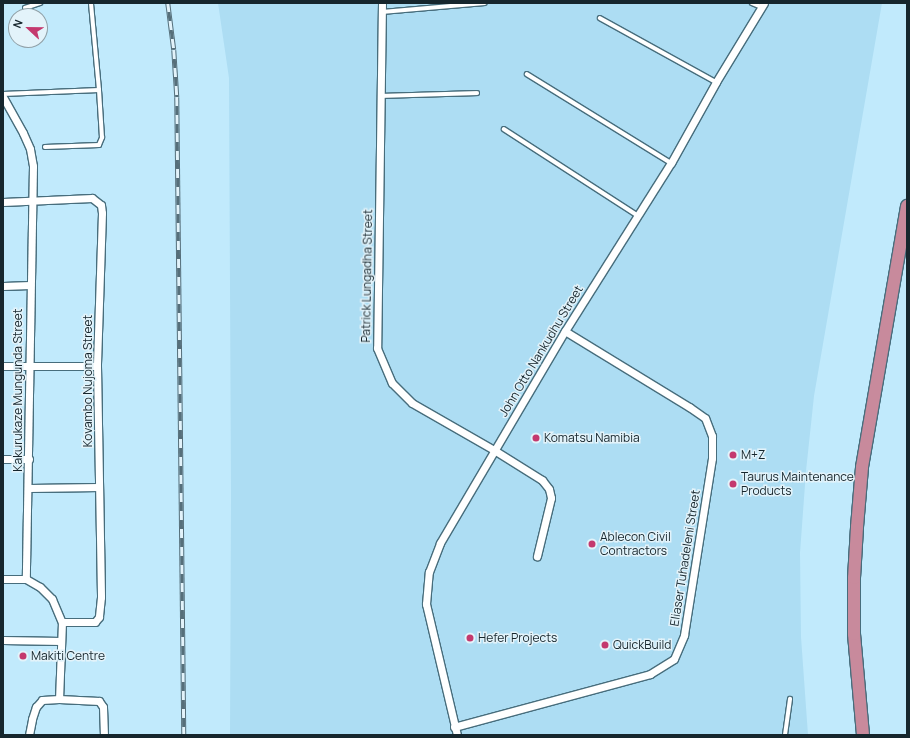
<!DOCTYPE html>
<html>
<head>
<meta charset="utf-8">
<style>
	body { margin:0 }
	#map { position:relative; width:910px; height:738px; overflow:hidden; background:#c1eafc; font-family:Manrope,sans-serif }
	div>[style] { position:absolute }
	.built>* { inset:0; background:#adddf3 }
	.roads { filter:drop-shadow(1px 0 #476d7c) drop-shadow(-1px 0 #476d7c) drop-shadow(0 1px #476d7c) drop-shadow(0 -1px #476d7c) }
	.service>* { height:3.5px; margin:-1.75px; padding:0 1.75px; transform-origin:1.75px; border-radius:1.75px; background:#fff }
	.minor>* { height:7px; margin:-3.5px; padding:0 3.5px; transform-origin:3.5px; border-radius:3.5px; background:#fff }
	.trunk>* { height:12px; margin:-6px; padding:0 6px; transform-origin:6px; border-radius:6px; background:#c88a9c }
	.rail>* { height:4.5px; margin-top:-2.25px; transform-origin:0; background:repeating-linear-gradient(90deg,#e3f3fa 0 9px,#566f7a 0 18px); box-sizing:border-box; border-block:1px solid #566f7a }
	.dots>* { width:11px; height:11px; translate:-50% -50%; box-sizing:border-box; border:2px solid #e3f3fa; border-radius:50% }
	span { translate:-50% -50%; white-space:nowrap; text-align:center; line-height:1.15; -webkit-text-stroke:3px #e3f3fa; paint-order:stroke }
	.street-label { font-size:12px; color:#16262d }
	.poi-label { font-size:12px; color:#16262d }
	.left { translate:0 -50%; text-align:left }
	.frame { position:absolute; inset:0; border:4px solid #16262d; pointer-events:none }
	.north { position:absolute; left:8px; top:8px; width:40px; height:40px; box-sizing:border-box; background:#e3f3fa; border:1px solid #91a1a8; border-radius:50%; rotate:292deg; font-size:11px; font-weight:700; line-height:16px; text-align:center; color:#16262d }
	.north::after { content:''; display:block; margin:auto; width:14px; height:18px; background:#c4396e; clip-path:polygon(50% 0,100% 100%,50% 72%,0 100%) }
</style>
</head>
<body>
<div id="map">
	<div class="built">
		<i style="clip-path:polygon(218px 3px,882px 3px,814px 396px,806px 471px,800px 553px,801px 637px,808px 735px,230px 735px,231px 496px,229px 78px)"></i>
	</div>
	<div class="roads">
		<div class="service">
			<i style="left:752px;top:3px;width:11px;rotate:22deg"></i>
			<i style="left:25px;top:8px;width:16px;rotate:-18deg"></i>
			<i style="left:382px;top:12px;width:103px;rotate:-5deg"></i>
			<i style="left:600px;top:18px;width:132px;rotate:28.9deg"></i>
			<i style="left:527px;top:74px;width:169px;rotate:31.7deg"></i>
			<i style="left:3px;top:94px;width:96px;rotate:-2.4deg"></i>
			<i style="left:99px;top:90px;width:87px;rotate:-95.3deg"></i>
			<i style="left:381px;top:96px;width:96px;rotate:-1.8deg"></i>
			<i style="left:504px;top:129px;width:158px;rotate:32.9deg"></i>
			<i style="left:45px;top:147px;width:54px;rotate:-2.1deg"></i>
			<i style="left:99px;top:145px;width:8px;rotate:-67deg"></i>
			<i style="left:102px;top:138px;width:48px;rotate:-93.6deg"></i>
			<i style="left:785px;top:735px;width:36px;rotate:-82deg"></i>
		</div>
		<div class="minor">
			<i style="left:382px;top:3px;width:345px;rotate:90.8deg"></i>
			<i style="left:377px;top:348px;width:38px;rotate:67deg"></i>
			<i style="left:392px;top:383px;width:28px;rotate:45deg"></i>
			<i style="left:412px;top:403px;width:95px;rotate:29.8deg"></i>
			<i style="left:494px;top:450px;width:57px;rotate:32deg"></i>
			<i style="left:542px;top:480px;width:11px;rotate:52deg"></i>
			<i style="left:549px;top:489px;width:9px;rotate:77deg"></i>
			<i style="left:551px;top:498px;width:60px;rotate:103.6deg"></i>
			<i style="left:3px;top:97px;width:41px;rotate:60.9deg"></i>
			<i style="left:23px;top:133px;width:17px;rotate:66deg"></i>
			<i style="left:30px;top:149px;width:17px;rotate:80deg"></i>
			<i style="left:33px;top:166px;width:413px;rotate:91deg"></i>
			<i style="left:3px;top:202px;width:89px;rotate:-2.6deg"></i>
			<i style="left:92px;top:198px;width:11px;rotate:38deg"></i>
			<i style="left:101px;top:205px;width:8px;rotate:83deg"></i>
			<i style="left:102px;top:213px;width:153px;rotate:91.9deg"></i>
			<i style="left:97px;top:366px;width:231px;rotate:89deg"></i>
			<i style="left:101px;top:597px;width:20px;rotate:96deg"></i>
			<i style="left:99px;top:617px;width:6px;rotate:129deg"></i>
			<i style="left:95px;top:622px;width:33px;rotate:180deg"></i>
			<i style="left:3px;top:286px;width:27px;rotate:-2deg"></i>
			<i style="left:3px;top:366px;width:94px"></i>
			<i style="left:3px;top:459px;width:26px"></i>
			<i style="left:29px;top:488px;width:70px;rotate:-0.8deg"></i>
			<i style="left:3px;top:579px;width:23px"></i>
			<i style="left:26px;top:579px;width:16px;rotate:30deg"></i>
			<i style="left:40px;top:587px;width:17px;rotate:45deg"></i>
			<i style="left:52px;top:599px;width:25px;rotate:67deg"></i>
			<i style="left:62px;top:622px;width:77px;rotate:92.2deg"></i>
			<i style="left:3px;top:640px;width:58px;rotate:1deg"></i>
			<i style="left:454px;top:727px;width:203px;rotate:-15.1deg"></i>
			<i style="left:650px;top:674px;width:28px;rotate:-32deg"></i>
			<i style="left:674px;top:659px;width:26px;rotate:-67deg"></i>
			<i style="left:684px;top:635px;width:179px;rotate:-81deg"></i>
			<i style="left:712px;top:458px;width:22px;rotate:-90deg"></i>
			<i style="left:712px;top:436px;width:19px;rotate:-111deg"></i>
			<i style="left:705px;top:418px;width:19px;rotate:-145deg"></i>
			<i style="left:689px;top:407px;width:145px;rotate:-148.5deg"></i>
			<i style="left:29px;top:735px;width:16px;rotate:-79deg"></i>
			<i style="left:32px;top:719px;width:13px;rotate:-72deg"></i>
			<i style="left:36px;top:707px;width:9px;rotate:-49deg"></i>
			<i style="left:42px;top:700px;width:17px;rotate:-3deg"></i>
			<i style="left:59px;top:699px;width:40px;rotate:2.9deg"></i>
			<i style="left:99px;top:701px;width:7px;rotate:56deg"></i>
			<i style="left:103px;top:707px;width:28px;rotate:88deg"></i>
			<i style="left:457px;top:735px;width:135px;rotate:-103.3deg"></i>
			<i style="left:426px;top:604px;width:32px;rotate:-85deg"></i>
			<i style="left:429px;top:572px;width:31px;rotate:-69deg"></i>
			<i style="left:440px;top:543px;width:246px;rotate:-59.5deg"></i>
			<i style="left:565px;top:331px;width:199px;rotate:-57.8deg"></i>
			<i style="left:671px;top:163px;width:93px;rotate:-60.9deg"></i>
			<i style="left:716px;top:82px;width:92px;rotate:-58.7deg"></i>
		</div>
		<div class="trunk">
			<i style="left:863px;top:735px;width:101px;rotate:-95.1deg"></i>
			<i style="left:854px;top:634px;width:56px;rotate:-90deg"></i>
			<i style="left:854px;top:578px;width:51px;rotate:-86.6deg"></i>
			<i style="left:857px;top:527px;width:60px;rotate:-85.2deg"></i>
			<i style="left:862px;top:467px;width:265px;rotate:-80.2deg"></i>
		</div>
	</div>
	<div class="rail">
		<i style="left:168px;top:3px;width:47px;rotate:82.7deg"></i>
		<i style="left:174px;top:50px;width:47px;rotate:86.3deg"></i>
		<i style="left:177px;top:97px;width:638px;rotate:89.37deg"></i>
	</div>
	<div class="dots">
		<i style="left:536px;top:438px;background:#c4396e"></i>
		<i style="left:733px;top:455px;background:#c4396e"></i>
		<i style="left:733px;top:484px;background:#c4396e"></i>
		<i style="left:592px;top:544px;background:#c4396e"></i>
		<i style="left:470px;top:638px;background:#c4396e"></i>
		<i style="left:605px;top:645px;background:#c4396e"></i>
		<i style="left:23px;top:656px;background:#c4396e"></i>
	</div>
	<div class="street-label">
		<span style="left:367px;top:276px;rotate:-89deg">Patrick Lungadha Street</span>
		<span style="left:541px;top:351px;rotate:-59deg">John Otto Nankudhu Street</span>
		<span style="left:88px;top:381px;rotate:-90deg">Kovambo Nujoma Street</span>
		<span style="left:18px;top:390px;rotate:-90deg">Kakurukaze Mungunda Street</span>
		<span style="left:685px;top:558px;rotate:-81deg">Eliaser Tuhadeleni Street</span>
	</div>
	<div class="poi-label">
		<span class="left" style="left:544px;top:438px">Komatsu Namibia</span>
		<span class="left" style="left:741px;top:455px">M+Z</span>
		<span class="left" style="left:741px;top:484px">Taurus Maintenance<br>Products</span>
		<span class="left" style="left:600px;top:544px">Ablecon Civil<br>Contractors</span>
		<span class="left" style="left:478px;top:638px">Hefer Projects</span>
		<span class="left" style="left:613px;top:645px">QuickBuild</span>
		<span class="left" style="left:31px;top:656px">Makiti Centre</span>
	</div>
	<div class="frame"></div>
	<div class="north">N</div>
</div>
</body>
</html>
